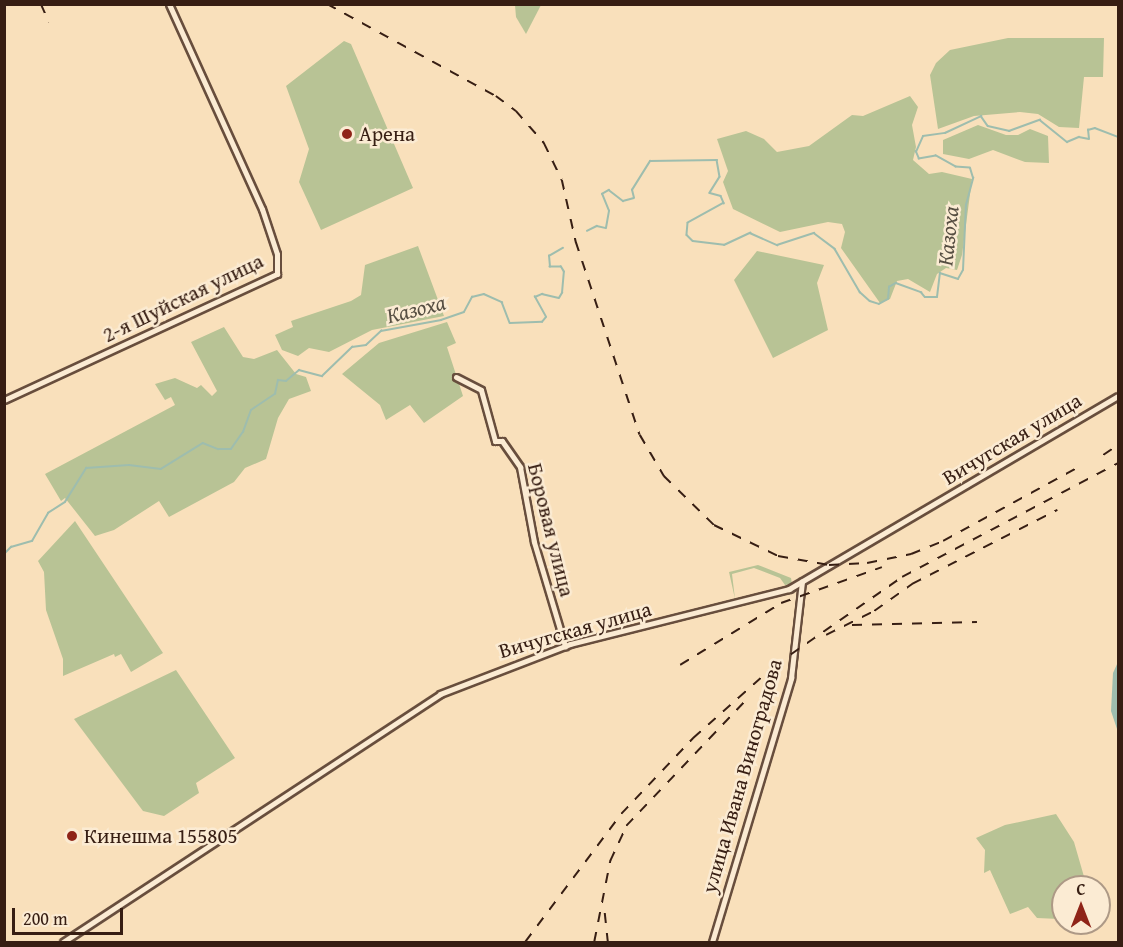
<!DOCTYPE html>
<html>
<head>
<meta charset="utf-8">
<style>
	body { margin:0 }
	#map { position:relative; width:1123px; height:947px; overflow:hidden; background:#f9e0bb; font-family:"Gentium Book Plus",serif }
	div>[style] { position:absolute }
	.green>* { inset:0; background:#b8c395 }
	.water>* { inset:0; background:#9ebdae }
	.stream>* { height:1.5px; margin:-0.75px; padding:0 0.75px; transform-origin:0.75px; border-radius:0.75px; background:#9ebdae }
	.roads { filter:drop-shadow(2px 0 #684e3d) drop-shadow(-2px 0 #684e3d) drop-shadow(0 2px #684e3d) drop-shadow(0 -2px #684e3d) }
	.tertiary>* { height:5px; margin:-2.5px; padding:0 2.5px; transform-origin:2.5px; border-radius:2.5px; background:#fbebd3 }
	.secondary>* { height:5px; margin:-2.5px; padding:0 2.5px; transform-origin:2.5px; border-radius:2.5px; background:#fbebd3 }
	.rail>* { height:1.5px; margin-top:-0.75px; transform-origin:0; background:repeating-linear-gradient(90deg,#371e13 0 10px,transparent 0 20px) }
	.dots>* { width:16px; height:16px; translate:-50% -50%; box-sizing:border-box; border:3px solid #fbebd3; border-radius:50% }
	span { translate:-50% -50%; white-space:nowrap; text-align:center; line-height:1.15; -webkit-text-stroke:5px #fbebd3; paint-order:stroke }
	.poi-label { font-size:21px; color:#371e13 }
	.left { translate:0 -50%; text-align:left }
	.street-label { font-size:21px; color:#371e13 }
	.water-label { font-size:22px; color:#564e42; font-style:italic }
	.frame { position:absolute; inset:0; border:6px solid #371e13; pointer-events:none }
	.north { position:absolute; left:1051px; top:875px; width:60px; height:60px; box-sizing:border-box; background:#fbebd3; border:2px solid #ad9986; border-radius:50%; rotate:0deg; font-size:16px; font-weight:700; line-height:24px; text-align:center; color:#371e13 }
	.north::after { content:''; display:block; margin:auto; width:21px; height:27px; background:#8f2418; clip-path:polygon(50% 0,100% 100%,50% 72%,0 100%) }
	.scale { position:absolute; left:12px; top:908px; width:111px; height:27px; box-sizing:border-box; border:3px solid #371e13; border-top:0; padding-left:8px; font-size:18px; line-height:21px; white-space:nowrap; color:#371e13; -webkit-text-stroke:4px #fbebd3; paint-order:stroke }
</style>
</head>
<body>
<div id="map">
	<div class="green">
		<i style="clip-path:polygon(515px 5px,541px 5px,526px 34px,516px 17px)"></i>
		<i style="clip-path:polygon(1008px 38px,1104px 38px,1103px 77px,1084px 77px,1079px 128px,1059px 127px,1038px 114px,1020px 112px,974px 116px,938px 129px,930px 75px,936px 63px,950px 50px)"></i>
		<i style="clip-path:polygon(344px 41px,351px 44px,413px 188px,321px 230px,299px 182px,309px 149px,286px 86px)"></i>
		<i style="clip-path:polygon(910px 96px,918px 107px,912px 125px,916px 147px,913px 160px,929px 174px,942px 172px,972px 179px,962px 255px,957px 270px,946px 268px,937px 274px,930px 292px,908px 279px,897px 281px,890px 299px,880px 303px,841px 248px,845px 232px,842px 224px,828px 222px,780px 232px,733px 209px,723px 182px,728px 171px,717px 139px,746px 131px,764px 139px,777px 152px,809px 146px,852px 115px,863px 116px)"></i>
		<i style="clip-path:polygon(978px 125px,1006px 135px,1018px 135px,1030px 129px,1048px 136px,1049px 163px,1025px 162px,993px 150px,969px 159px,943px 154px,943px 140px)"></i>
		<i style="clip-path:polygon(418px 246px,444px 316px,372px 330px,329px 352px,309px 348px,298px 356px,282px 350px,275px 335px,293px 327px,291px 321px,351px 301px,361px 295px,365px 265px)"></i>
		<i style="clip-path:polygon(757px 251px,824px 265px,817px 283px,828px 330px,773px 358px,734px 280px)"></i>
		<i style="clip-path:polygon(447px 322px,456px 343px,447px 347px,463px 396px,424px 423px,410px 405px,386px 420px,380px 405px,342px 374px,379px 343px)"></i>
		<i style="clip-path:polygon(224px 327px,243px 357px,254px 359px,277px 350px,296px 374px,306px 377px,311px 391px,289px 399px,278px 418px,266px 459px,245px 468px,234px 482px,169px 517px,159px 501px,114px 530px,95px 536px,65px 498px,61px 501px,45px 474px,175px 405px,171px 397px,165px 400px,155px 384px,175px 378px,197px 388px,201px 385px,212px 396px,217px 391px,191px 342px)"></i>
		<i style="clip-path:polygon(75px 521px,163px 653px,131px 672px,121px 654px,115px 657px,114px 654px,63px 676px,63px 659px,46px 610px,44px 572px,38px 561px)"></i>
		<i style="clip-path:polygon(758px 565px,791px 578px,792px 584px,785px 585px,780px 578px,754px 568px,732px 574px,735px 599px,729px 572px)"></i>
		<i style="clip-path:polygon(176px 670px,235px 758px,196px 783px,199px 793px,164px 816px,143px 811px,74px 719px)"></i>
		<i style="clip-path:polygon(1056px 814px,1074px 842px,1087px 887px,1063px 887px,1059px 919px,1037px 918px,1028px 907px,1010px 914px,990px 870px,984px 873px,985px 850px,976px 838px,1005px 825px)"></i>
	</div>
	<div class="water">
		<i style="clip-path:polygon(1118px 662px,1118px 732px,1111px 711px,1113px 673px)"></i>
	</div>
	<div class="stream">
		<i style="left:587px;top:231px;width:11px;rotate:-27deg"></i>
		<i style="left:597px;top:226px;width:9px;rotate:13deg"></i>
		<i style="left:606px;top:228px;width:17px;rotate:-80deg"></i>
		<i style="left:609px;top:211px;width:18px;rotate:-112deg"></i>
		<i style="left:602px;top:194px;width:8px;rotate:-30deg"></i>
		<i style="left:609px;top:190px;width:18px;rotate:38deg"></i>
		<i style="left:623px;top:201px;width:11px;rotate:-15deg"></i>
		<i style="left:634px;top:198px;width:8px;rotate:-104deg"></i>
		<i style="left:632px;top:190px;width:34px;rotate:-58deg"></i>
		<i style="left:650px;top:161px;width:67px;rotate:-0.9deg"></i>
		<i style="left:717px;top:160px;width:17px;rotate:80deg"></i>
		<i style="left:720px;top:177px;width:19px;rotate:122deg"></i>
		<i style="left:710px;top:193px;width:11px;rotate:15deg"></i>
		<i style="left:721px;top:196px;width:8px;rotate:67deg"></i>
		<i style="left:724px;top:203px;width:41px;rotate:150.9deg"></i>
		<i style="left:688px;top:223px;width:12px;rotate:95deg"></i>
		<i style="left:687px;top:235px;width:8px;rotate:45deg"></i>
		<i style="left:693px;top:241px;width:31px;rotate:7deg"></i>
		<i style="left:724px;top:245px;width:29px;rotate:-25deg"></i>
		<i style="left:750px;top:233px;width:30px;rotate:24deg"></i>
		<i style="left:777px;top:245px;width:39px;rotate:-18deg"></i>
		<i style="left:814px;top:233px;width:26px;rotate:37deg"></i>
		<i style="left:835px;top:249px;width:50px;rotate:59.8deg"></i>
		<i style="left:860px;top:292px;width:13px;rotate:42deg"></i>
		<i style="left:870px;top:301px;width:9px;rotate:18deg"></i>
		<i style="left:879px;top:304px;width:10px;rotate:-29deg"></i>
		<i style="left:888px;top:299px;width:12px;rotate:-85deg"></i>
		<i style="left:889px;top:287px;width:8px;rotate:-30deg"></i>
		<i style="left:896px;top:283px;width:27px;rotate:20deg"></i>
		<i style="left:921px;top:292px;width:6px;rotate:51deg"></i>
		<i style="left:925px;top:297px;width:12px"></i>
		<i style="left:937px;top:297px;width:24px;rotate:-83deg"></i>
		<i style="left:940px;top:273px;width:19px;rotate:18deg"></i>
		<i style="left:958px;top:279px;width:10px;rotate:-61deg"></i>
		<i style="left:963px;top:270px;width:65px;rotate:-87.4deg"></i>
		<i style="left:966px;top:205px;width:28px;rotate:-75deg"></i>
		<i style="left:973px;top:178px;width:10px;rotate:-107deg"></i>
		<i style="left:970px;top:168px;width:14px;rotate:-176deg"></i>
		<i style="left:956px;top:167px;width:23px;rotate:-151deg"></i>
		<i style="left:936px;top:156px;width:17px;rotate:170deg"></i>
		<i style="left:919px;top:159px;width:8px;rotate:-113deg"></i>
		<i style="left:916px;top:152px;width:17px;rotate:-66deg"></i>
		<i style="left:923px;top:136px;width:22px;rotate:-8deg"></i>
		<i style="left:945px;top:133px;width:40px;rotate:-25deg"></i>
		<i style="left:981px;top:116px;width:12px;rotate:55deg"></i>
		<i style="left:988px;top:126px;width:22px;rotate:13deg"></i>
		<i style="left:1009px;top:131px;width:33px;rotate:-20deg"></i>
		<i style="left:1040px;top:120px;width:35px;rotate:39deg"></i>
		<i style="left:1067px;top:142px;width:13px;rotate:-23deg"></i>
		<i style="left:1079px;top:137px;width:10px;rotate:11deg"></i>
		<i style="left:1089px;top:139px;width:9px;rotate:-96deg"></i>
		<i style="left:1088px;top:130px;width:7px;rotate:-16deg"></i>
		<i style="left:1095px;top:128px;width:25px;rotate:21deg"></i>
		<i style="left:4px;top:554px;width:10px;rotate:-45deg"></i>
		<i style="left:11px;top:547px;width:22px;rotate:-16deg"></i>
		<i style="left:32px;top:541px;width:32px;rotate:-60deg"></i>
		<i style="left:48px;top:513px;width:20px;rotate:-33deg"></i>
		<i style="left:65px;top:502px;width:40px;rotate:-58deg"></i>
		<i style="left:86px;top:468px;width:43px;rotate:-4deg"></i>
		<i style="left:129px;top:465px;width:32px;rotate:7deg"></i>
		<i style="left:161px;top:469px;width:49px;rotate:-31.8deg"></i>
		<i style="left:203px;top:443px;width:16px;rotate:22deg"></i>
		<i style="left:218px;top:449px;width:13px"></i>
		<i style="left:231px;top:449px;width:21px;rotate:-55deg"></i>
		<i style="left:243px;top:432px;width:23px;rotate:-70deg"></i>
		<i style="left:251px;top:410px;width:29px;rotate:-34deg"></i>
		<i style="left:275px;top:394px;width:14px;rotate:-78deg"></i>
		<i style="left:278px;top:380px;width:8px;rotate:7deg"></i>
		<i style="left:286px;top:381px;width:17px;rotate:-40deg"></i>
		<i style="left:299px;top:370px;width:24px;rotate:15deg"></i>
		<i style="left:322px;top:376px;width:42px;rotate:-44deg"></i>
		<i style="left:352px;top:347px;width:14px;rotate:-8deg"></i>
		<i style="left:366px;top:345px;width:21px;rotate:-43deg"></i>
		<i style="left:381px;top:331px;width:61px;rotate:-10.4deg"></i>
		<i style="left:441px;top:320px;width:24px;rotate:-19deg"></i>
		<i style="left:464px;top:312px;width:17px;rotate:-62deg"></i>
		<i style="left:472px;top:297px;width:12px;rotate:-14deg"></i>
		<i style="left:484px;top:294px;width:20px;rotate:24deg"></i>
		<i style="left:502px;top:302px;width:22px;rotate:69deg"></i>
		<i style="left:510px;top:323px;width:32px;rotate:-2deg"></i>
		<i style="left:542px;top:322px;width:6px;rotate:-51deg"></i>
		<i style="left:546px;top:317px;width:23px;rotate:-119deg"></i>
		<i style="left:535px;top:297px;width:8px;rotate:-23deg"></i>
		<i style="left:542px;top:294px;width:17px;rotate:13deg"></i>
		<i style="left:559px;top:298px;width:6px;rotate:-59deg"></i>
		<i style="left:562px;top:293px;width:21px;rotate:-85deg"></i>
		<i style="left:564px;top:272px;width:6px;rotate:-121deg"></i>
		<i style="left:561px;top:267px;width:11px;rotate:180deg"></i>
		<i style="left:550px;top:267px;width:11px;rotate:-95deg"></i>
		<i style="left:549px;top:256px;width:16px;rotate:-30deg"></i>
	</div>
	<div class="roads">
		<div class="tertiary">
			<i style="left:456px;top:377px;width:28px;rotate:27deg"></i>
			<i style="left:481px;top:390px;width:53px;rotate:74.6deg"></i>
			<i style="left:495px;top:441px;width:7px"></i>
			<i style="left:502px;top:441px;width:32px;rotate:55deg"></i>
			<i style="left:520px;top:467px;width:76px;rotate:79.4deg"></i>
			<i style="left:534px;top:542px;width:109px;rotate:73.4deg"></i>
			<i style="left:4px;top:400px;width:301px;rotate:-24.8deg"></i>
			<i style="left:277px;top:274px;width:20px;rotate:-90deg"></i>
			<i style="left:277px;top:254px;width:47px;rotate:-108.4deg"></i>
			<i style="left:262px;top:209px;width:225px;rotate:-114.4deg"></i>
			<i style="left:712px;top:942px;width:276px;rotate:-73.3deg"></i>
			<i style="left:791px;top:678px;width:97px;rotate:-83.5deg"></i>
		</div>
		<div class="secondary">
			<i style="left:63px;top:942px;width:451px;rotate:-33.3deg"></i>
			<i style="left:440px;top:694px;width:139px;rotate:-21deg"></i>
			<i style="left:570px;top:644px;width:226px;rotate:-14.1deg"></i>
			<i style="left:789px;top:589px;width:381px;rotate:-30.4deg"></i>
		</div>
	</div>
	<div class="rail">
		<i style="left:41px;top:4px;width:20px;rotate:66deg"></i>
		<i style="left:327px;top:4px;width:192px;rotate:28.6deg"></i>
		<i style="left:496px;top:96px;width:25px;rotate:37deg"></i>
		<i style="left:516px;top:111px;width:43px;rotate:48.8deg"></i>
		<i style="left:544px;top:143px;width:41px;rotate:64.1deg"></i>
		<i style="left:562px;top:180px;width:64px;rotate:77.3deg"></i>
		<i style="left:576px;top:242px;width:203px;rotate:71.7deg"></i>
		<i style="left:640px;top:435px;width:48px;rotate:59.7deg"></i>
		<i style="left:664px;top:476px;width:70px;rotate:44.4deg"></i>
		<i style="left:714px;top:525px;width:71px;rotate:25.8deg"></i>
		<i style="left:778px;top:556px;width:52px;rotate:10deg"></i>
		<i style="left:829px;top:565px;width:38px;rotate:-3deg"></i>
		<i style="left:867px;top:563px;width:45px;rotate:-11.6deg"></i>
		<i style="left:911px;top:554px;width:35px;rotate:-22deg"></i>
		<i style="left:943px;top:541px;width:153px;rotate:-28.6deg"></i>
		<i style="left:1103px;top:455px;width:18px;rotate:-34deg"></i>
		<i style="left:852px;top:625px;width:125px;rotate:-1.4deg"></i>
		<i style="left:826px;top:635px;width:54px;rotate:-26.6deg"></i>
		<i style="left:874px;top:611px;width:47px;rotate:-35.4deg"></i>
		<i style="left:912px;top:584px;width:163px;rotate:-27deg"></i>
		<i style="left:680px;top:665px;width:119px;rotate:-31.5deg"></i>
		<i style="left:781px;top:603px;width:107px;rotate:-19.6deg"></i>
		<i style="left:605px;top:913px;width:29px;rotate:84deg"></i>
		<i style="left:525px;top:942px;width:160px;rotate:-53.1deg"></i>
		<i style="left:621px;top:814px;width:105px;rotate:-46.5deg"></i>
		<i style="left:693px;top:738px;width:108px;rotate:-41.6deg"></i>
		<i style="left:774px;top:666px;width:156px;rotate:-34.8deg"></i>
		<i style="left:902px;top:577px;width:244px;rotate:-27.8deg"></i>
		<i style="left:594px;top:942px;width:83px;rotate:-78.8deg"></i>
		<i style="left:610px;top:861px;width:38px;rotate:-65deg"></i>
		<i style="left:626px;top:826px;width:178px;rotate:-46.4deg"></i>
	</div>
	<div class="dots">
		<i style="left:347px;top:134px;background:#8f2418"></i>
		<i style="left:72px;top:836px;background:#8f2418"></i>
	</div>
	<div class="poi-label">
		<span class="left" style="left:359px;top:134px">Арена</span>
		<span class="left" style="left:84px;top:836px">Кинешма 155805</span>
	</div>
	<div class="street-label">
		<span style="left:183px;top:298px;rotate:-26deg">2-я Шуйская улица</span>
		<span style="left:1012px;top:439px;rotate:-31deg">Вичугская улица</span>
		<span style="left:551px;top:530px;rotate:76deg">Боровая улица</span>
		<span style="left:575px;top:630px;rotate:-16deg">Вичугская улица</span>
		<span style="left:742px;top:776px;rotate:-74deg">улица Ивана Виноградова</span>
	</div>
	<div class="water-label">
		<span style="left:948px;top:236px;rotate:-84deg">Казоха</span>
		<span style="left:416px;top:309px;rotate:-14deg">Казоха</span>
	</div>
	<div class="frame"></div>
	<div class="north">С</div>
	<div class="scale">200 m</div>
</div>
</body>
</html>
